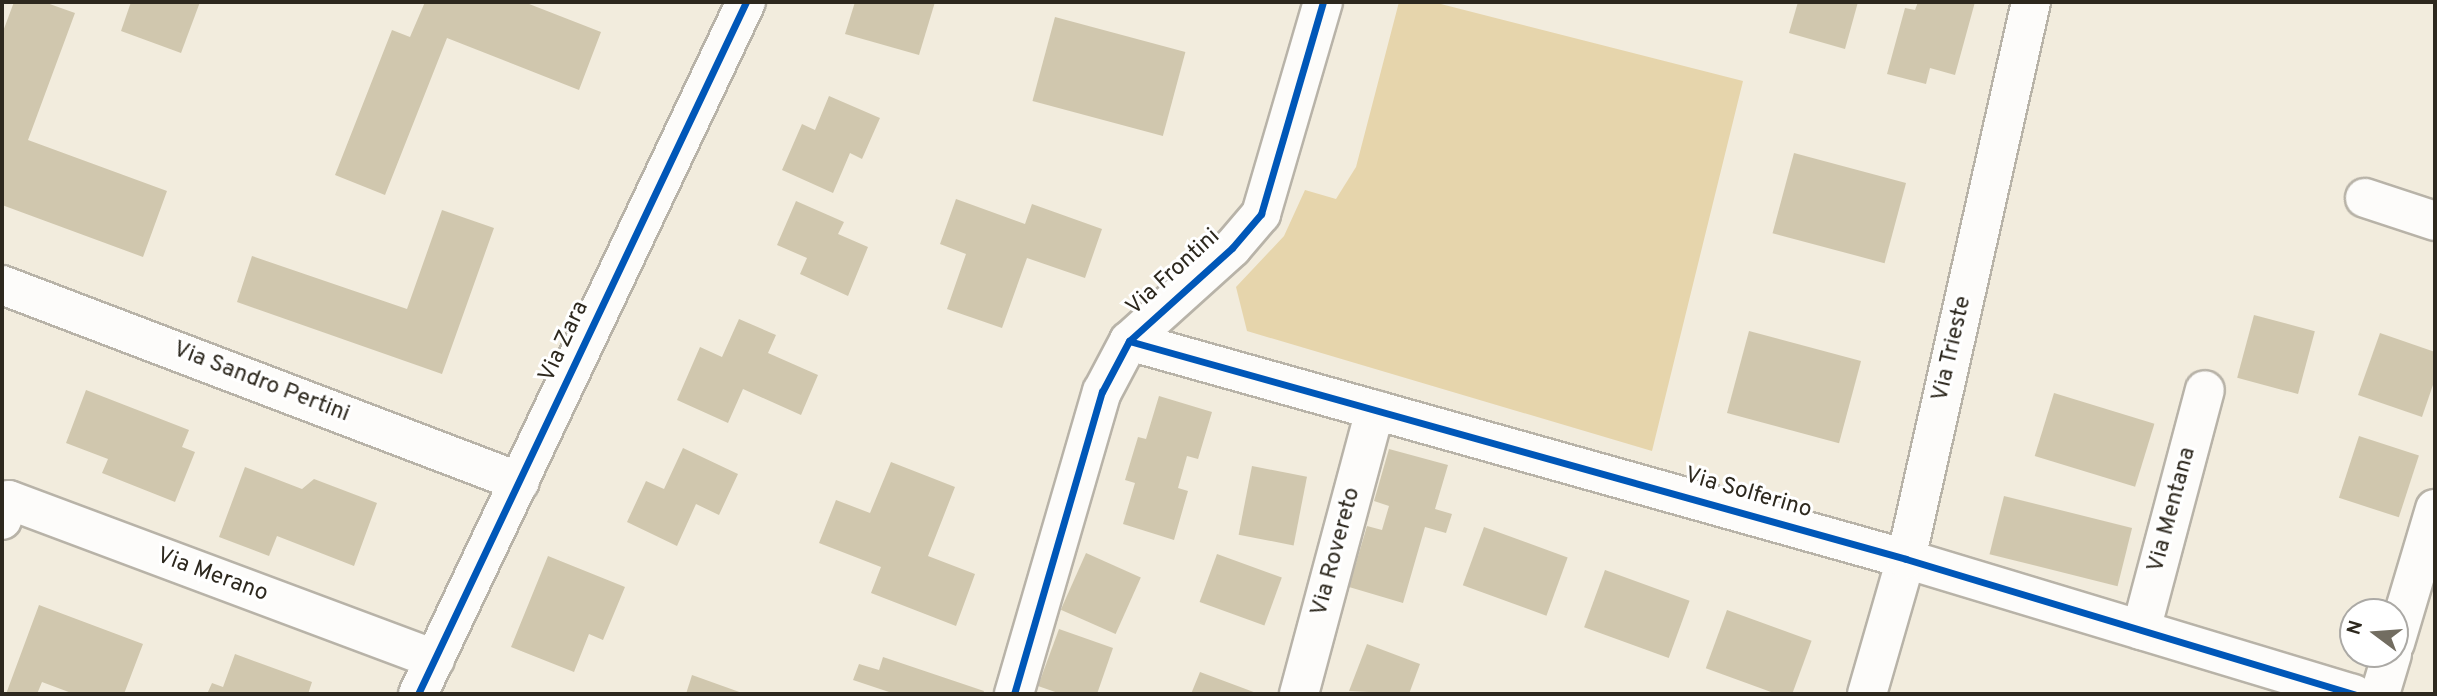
<!DOCTYPE html>
<html>
<head>
<meta charset="utf-8">
<style>
	body { margin:0 }
	#map { position:relative; width:2437px; height:696px; overflow:hidden; background:#f2ecdd; font-family:Overpass,sans-serif }
	div>[style] { position:absolute }
	.green>* { inset:0; background:#e6d5ac }
	.building>* { inset:0; background:#d0c7ae; transform-origin:0 0 }
	.roads { filter:drop-shadow(2px 0 #b8b3a8) drop-shadow(-2px 0 #b8b3a8) drop-shadow(0 2px #b8b3a8) drop-shadow(0 -2px #b8b3a8) }
	.minor>* { height:38px; margin:-19px; padding:0 19px; transform-origin:19px; border-radius:19px; background:#fdfcfa }
	.cycleway>* { height:7px; margin:-3.5px; padding:0 3.5px; transform-origin:3.5px; border-radius:3.5px; background:#0057b8 }
	span { translate:-50% -50%; white-space:nowrap; text-align:center; line-height:1.15; -webkit-text-stroke:6px #fff; paint-order:stroke }
	.street-label { font-size:23px; color:#2d281e }
	.frame { position:absolute; inset:0; border:4px solid #2d281e; pointer-events:none }
	.north { position:absolute; left:2339px; top:598px; width:70px; height:70px; box-sizing:border-box; background:#fff; border:2px solid #aba9a5; border-radius:50%; rotate:286deg; font-size:19px; font-weight:700; line-height:28px; text-align:center; color:#2d281e }
	.north::after { content:''; display:block; margin:auto; width:24px; height:32px; background:#726d61; clip-path:polygon(50% 0,100% 100%,50% 72%,0 100%) }
</style>
</head>
<body>
<div id="map">
	<div class="green">
		<i style="clip-path:polygon(1399px 2px,1433px 2px,1743px 81px,1652px 451px,1247px 331px,1236px 287px,1284px 236px,1305px 190px,1336px 199px,1356px 167px)"></i>
	</div>
	<div class="building">
		<i style="clip-path:polygon(14px 2px,44px 2px,75px 13px,28px 140px,167px 191px,143px 257px,2px 205px,2px 34px)"></i>
		<i style="clip-path:polygon(131px 2px,200px 2px,181px 53px,121px 31px)"></i>
		<i style="clip-path:polygon(425px 2px,524px 2px,601px 32px,579px 90px,447px 38px,385px 195px,335px 175px,392px 30px,410px 37px)"></i>
		<i style="clip-path:polygon(855px 2px,935px 2px,919px 55px,845px 34px)"></i>
		<i style="clip-path:polygon(1798px 2px,1858px 2px,1845px 49px,1789px 33px)"></i>
		<i style="clip-path:polygon(1918px 2px,1975px 2px,1955px 75px,1930px 68px,1926px 84px,1887px 74px,1905px 8px,1915px 10px)"></i>
		<i style="left:1055px;top:17px;width:135px;height:87px;rotate:15deg"></i>
		<i style="clip-path:polygon(829px 96px,880px 118px,862px 159px,850px 153px,833px 193px,782px 170px,802px 124px,815px 130px)"></i>
		<i style="left:1794px;top:153px;width:116px;height:83px;rotate:15deg"></i>
		<i style="clip-path:polygon(956px 199px,1025px 224px,1032px 204px,1102px 229px,1085px 278px,1027px 258px,1002px 328px,947px 309px,966px 254px,940px 244px)"></i>
		<i style="clip-path:polygon(796px 201px,844px 222px,838px 234px,868px 247px,848px 296px,800px 274px,807px 258px,777px 245px)"></i>
		<i style="clip-path:polygon(442px 210px,494px 228px,442px 374px,237px 302px,252px 256px,407px 309px)"></i>
		<i style="left:2254px;top:315px;width:63px;height:65px;rotate:15deg"></i>
		<i style="clip-path:polygon(739px 319px,776px 335px,768px 353px,818px 375px,801px 415px,743px 389px,728px 423px,677px 400px,700px 347px,722px 357px)"></i>
		<i style="left:1749px;top:331px;width:116px;height:85px;rotate:15deg"></i>
		<i style="clip-path:polygon(2380px 333px,2435px 352px,2435px 379px,2422px 417px,2358px 395px)"></i>
		<i style="clip-path:polygon(86px 390px,189px 430px,182px 447px,195px 452px,175px 502px,102px 473px,108px 459px,66px 443px)"></i>
		<i style="left:2054px;top:393px;width:105px;height:66px;rotate:17deg"></i>
		<i style="clip-path:polygon(1159px 396px,1212px 412px,1198px 459px,1187px 456px,1178px 488px,1188px 491px,1174px 540px,1123px 524px,1135px 483px,1125px 480px,1138px 437px,1146px 439px)"></i>
		<i style="left:2359px;top:436px;width:63px;height:65px;rotate:18deg"></i>
		<i style="clip-path:polygon(683px 448px,738px 474px,719px 515px,696px 504px,677px 546px,627px 522px,646px 481px,664px 489px)"></i>
		<i style="clip-path:polygon(1389px 449px,1448px 465px,1435px 509px,1452px 514px,1446px 533px,1425px 527px,1403px 603px,1349px 587px,1367px 526px,1382px 530px,1389px 506px,1374px 501px)"></i>
		<i style="clip-path:polygon(891px 462px,955px 487px,928px 556px,975px 574px,956px 626px,871px 593px,881px 567px,819px 543px,836px 500px,870px 513px)"></i>
		<i style="left:1252px;top:466px;width:56px;height:70px;rotate:11deg"></i>
		<i style="clip-path:polygon(245px 467px,302px 489px,314px 479px,377px 503px,354px 566px,277px 536px,269px 556px,219px 537px)"></i>
		<i style="left:2004px;top:496px;width:132px;height:60px;rotate:14deg"></i>
		<i style="left:1484px;top:527px;width:89px;height:62px;rotate:20deg"></i>
		<i style="left:1086px;top:553px;width:60px;height:62px;rotate:24deg"></i>
		<i style="left:1217px;top:554px;width:69px;height:51px;rotate:20deg"></i>
		<i style="clip-path:polygon(548px 556px,625px 587px,603px 640px,589px 634px,574px 672px,511px 647px)"></i>
		<i style="left:1605px;top:570px;width:90px;height:61px;rotate:20deg"></i>
		<i style="clip-path:polygon(39px 605px,143px 644px,124px 694px,74px 694px,42px 682px,37px 694px,6px 694px)"></i>
		<i style="left:1727px;top:610px;width:90px;height:62px;rotate:20deg"></i>
		<i style="clip-path:polygon(1059px 629px,1113px 648px,1097px 694px,1061px 694px,1038px 686px)"></i>
		<i style="clip-path:polygon(1367px 644px,1420px 664px,1409px 694px,1349px 691px)"></i>
		<i style="clip-path:polygon(235px 654px,312px 682px,308px 694px,207px 694px,212px 683px,223px 687px)"></i>
		<i style="clip-path:polygon(883px 657px,984px 691px,983px 694px,895px 694px,853px 680px,859px 664px,879px 670px)"></i>
		<i style="clip-path:polygon(1200px 672px,1259px 694px,1191px 694px)"></i>
		<i style="clip-path:polygon(692px 675px,745px 694px,686px 694px)"></i>
	</div>
	<div class="roads">
		<div class="minor">
			<i style="left:2365px;top:198px;width:74px;rotate:18.2deg"></i>
			<i style="left:2px;top:285px;width:554px;rotate:20.82deg"></i>
			<i style="left:1129px;top:341px;width:807px;rotate:15.67deg"></i>
			<i style="left:1906px;top:559px;width:468px;rotate:16.8deg"></i>
			<i style="left:2px;top:520px;width:21px;rotate:-71deg"></i>
			<i style="left:9px;top:500px;width:455px;rotate:20.5deg"></i>
			<i style="left:2141px;top:630px;width:248px;rotate:-75.1deg"></i>
			<i style="left:2395px;top:643px;width:140px;rotate:-73.4deg"></i>
			<i style="left:418px;top:694px;width:766px;rotate:-64.64deg"></i>
			<i style="left:1014px;top:694px;width:315px;rotate:-73.8deg"></i>
			<i style="left:1102px;top:392px;width:58px;rotate:-62.1deg"></i>
			<i style="left:1129px;top:341px;width:139px;rotate:-42.1deg"></i>
			<i style="left:1232px;top:248px;width:45px;rotate:-49.5deg"></i>
			<i style="left:1261px;top:214px;width:221px;rotate:-73.7deg"></i>
			<i style="left:1299px;top:694px;width:294px;rotate:-75deg"></i>
			<i style="left:1867px;top:694px;width:141px;rotate:-73.9deg"></i>
			<i style="left:1906px;top:559px;width:571px;rotate:-77.35deg"></i>
			<i style="left:2380px;top:694px;width:42px;rotate:-73.3deg"></i>
		</div>
	</div>
	<div class="cycleway">
		<i style="left:1129px;top:341px;width:807px;rotate:15.67deg"></i>
		<i style="left:1906px;top:559px;width:468px;rotate:16.8deg"></i>
		<i style="left:418px;top:694px;width:766px;rotate:-64.64deg"></i>
		<i style="left:1014px;top:694px;width:315px;rotate:-73.8deg"></i>
		<i style="left:1102px;top:392px;width:58px;rotate:-62.1deg"></i>
		<i style="left:1129px;top:341px;width:139px;rotate:-42.1deg"></i>
		<i style="left:1232px;top:248px;width:45px;rotate:-49.5deg"></i>
		<i style="left:1261px;top:214px;width:221px;rotate:-73.7deg"></i>
	</div>
	<div class="street-label">
		<span style="left:1174px;top:273px;rotate:-42deg">Via Frontini</span>
		<span style="left:565px;top:342px;rotate:-65deg">Via Zara</span>
		<span style="left:1953px;top:349px;rotate:-77deg">Via Trieste</span>
		<span style="left:261px;top:383px;rotate:21deg">Via Sandro Pertini</span>
		<span style="left:1748px;top:494px;rotate:16deg">Via Solferino</span>
		<span style="left:2173px;top:510px;rotate:-75deg">Via Mentana</span>
		<span style="left:1337px;top:552px;rotate:-75deg">Via Rovereto</span>
		<span style="left:212px;top:576px;rotate:20deg">Via Merano</span>
	</div>
	<div class="frame"></div>
	<div class="north">N</div>
</div>
</body>
</html>
